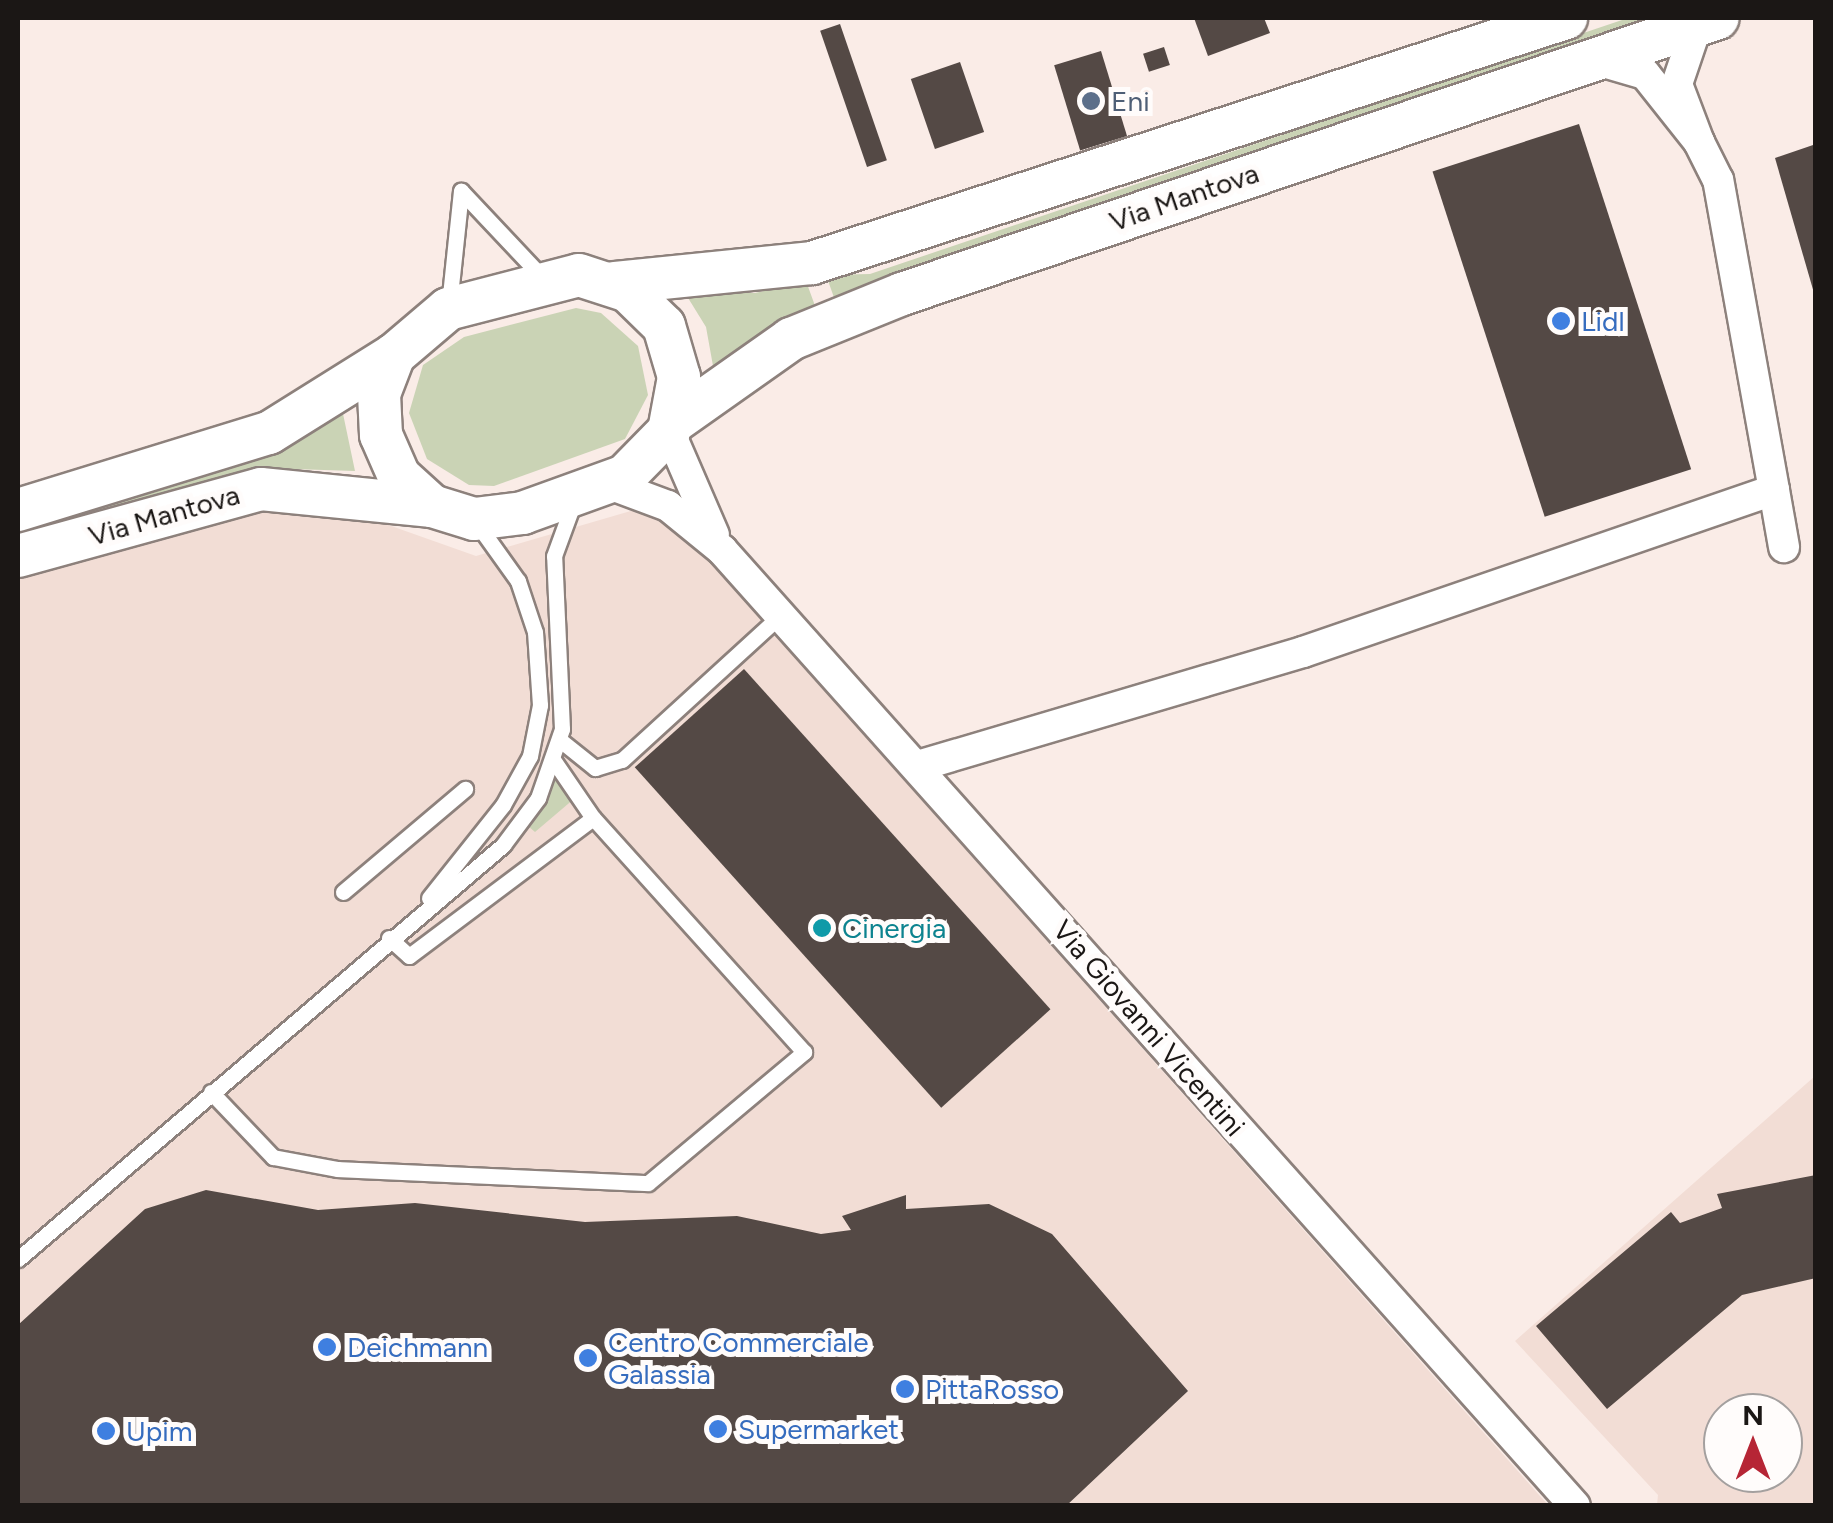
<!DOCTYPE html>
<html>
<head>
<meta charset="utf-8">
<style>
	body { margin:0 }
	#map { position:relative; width:1833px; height:1523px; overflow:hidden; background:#faece7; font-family:Figtree,sans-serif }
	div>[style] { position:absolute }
	.built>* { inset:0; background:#f2ddd5 }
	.green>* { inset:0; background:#cad3b5 }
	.building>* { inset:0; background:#544945; transform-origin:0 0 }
	.roads { filter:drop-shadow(2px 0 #8d817c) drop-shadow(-2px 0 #8d817c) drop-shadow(0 2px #8d817c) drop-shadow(0 -2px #8d817c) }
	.service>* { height:15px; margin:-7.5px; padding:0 7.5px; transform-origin:7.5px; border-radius:7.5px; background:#fff }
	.minor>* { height:30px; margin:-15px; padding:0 15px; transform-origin:15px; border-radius:15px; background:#fff }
	.secondary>* { height:42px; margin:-21px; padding:0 21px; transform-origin:21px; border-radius:21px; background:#fff }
	.dots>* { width:28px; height:28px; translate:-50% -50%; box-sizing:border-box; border:5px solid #fffcfb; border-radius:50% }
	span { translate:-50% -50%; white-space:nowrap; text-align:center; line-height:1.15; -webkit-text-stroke:10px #fffcfb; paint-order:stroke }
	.service-label { font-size:28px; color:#4e5e75 }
	.left { translate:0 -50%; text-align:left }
	.street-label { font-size:28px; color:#1b1715 }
	.shop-label { font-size:28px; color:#366cbe }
	.culture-label { font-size:28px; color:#0d838f }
	.frame { position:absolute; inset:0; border:20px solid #1b1715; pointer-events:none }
	.north { position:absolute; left:1703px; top:1393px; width:100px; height:100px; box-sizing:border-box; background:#fffcfb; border:2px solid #a4a09f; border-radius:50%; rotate:0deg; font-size:28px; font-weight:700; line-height:40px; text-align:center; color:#1b1715 }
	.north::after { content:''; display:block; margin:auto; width:35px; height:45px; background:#b62535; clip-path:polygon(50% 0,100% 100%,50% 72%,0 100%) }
</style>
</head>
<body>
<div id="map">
	<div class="built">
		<i style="clip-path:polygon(641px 508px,686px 535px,1548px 1505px,18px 1506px,18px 578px,254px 509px,380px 522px,476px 556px)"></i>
		<i style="clip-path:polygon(evenodd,1815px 1076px,1815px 1505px,1657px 1505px,1658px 1495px,1515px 1341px,1815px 1076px,1723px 1413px,1783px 1413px,1783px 1473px,1723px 1473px,1723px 1413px)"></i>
	</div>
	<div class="green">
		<i style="clip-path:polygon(1628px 18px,1656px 18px,871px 282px,857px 301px,837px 306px,826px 275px,870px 274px)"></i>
		<i style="clip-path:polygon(806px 281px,818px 314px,715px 377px,706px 327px,685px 293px,755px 293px)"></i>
		<i style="clip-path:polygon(576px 308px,601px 313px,638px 346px,648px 395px,625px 439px,494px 486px,469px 485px,427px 459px,409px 413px,423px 365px,464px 337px)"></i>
		<i style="clip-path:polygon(342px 409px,355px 471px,262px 468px,18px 538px,18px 531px,260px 457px)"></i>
		<i style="clip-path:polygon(557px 776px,575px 798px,535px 832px,528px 826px)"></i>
	</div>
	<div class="building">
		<i style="clip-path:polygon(1194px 18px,1264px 18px,1270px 33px,1208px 56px)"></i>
		<i style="left:840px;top:24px;width:144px;height:21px;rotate:71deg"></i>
		<i style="left:1164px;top:47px;width:19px;height:22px;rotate:72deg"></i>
		<i style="left:1101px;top:51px;width:89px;height:49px;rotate:73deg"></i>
		<i style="left:960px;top:62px;width:74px;height:52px;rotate:71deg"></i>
		<i style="left:1579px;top:124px;width:363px;height:154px;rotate:72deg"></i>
		<i style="clip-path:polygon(1816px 144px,1816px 293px,1814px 293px,1775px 158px)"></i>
		<i style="left:744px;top:669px;width:458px;height:147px;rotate:48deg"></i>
		<i style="clip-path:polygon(1816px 1175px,1816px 1278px,1742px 1295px,1607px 1409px,1536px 1326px,1671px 1212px,1680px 1223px,1722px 1208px,1717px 1194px)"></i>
		<i style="clip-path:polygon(206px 1190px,318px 1210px,415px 1203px,585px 1222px,737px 1216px,821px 1234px,851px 1230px,842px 1216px,906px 1195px,906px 1209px,989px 1204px,1052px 1234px,1188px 1391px,1066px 1506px,18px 1506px,18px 1325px,145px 1209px)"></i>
	</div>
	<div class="roads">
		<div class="service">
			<i style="left:449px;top:305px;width:115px;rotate:-84deg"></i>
			<i style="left:461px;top:191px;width:120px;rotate:46.7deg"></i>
			<i style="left:560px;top:740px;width:45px;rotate:38.7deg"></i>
			<i style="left:595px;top:768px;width:28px;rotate:-17deg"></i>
			<i style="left:622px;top:760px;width:215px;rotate:-42.4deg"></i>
			<i style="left:554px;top:761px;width:69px;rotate:55.6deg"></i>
			<i style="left:343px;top:892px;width:160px;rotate:-40.2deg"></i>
			<i style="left:429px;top:898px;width:119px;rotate:-51.5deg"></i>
			<i style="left:503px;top:805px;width:56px;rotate:-61.1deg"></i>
			<i style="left:530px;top:756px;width:52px;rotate:-78.9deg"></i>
			<i style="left:540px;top:705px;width:73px;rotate:-93.9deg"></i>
			<i style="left:535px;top:632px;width:54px;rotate:-108.4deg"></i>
			<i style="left:518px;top:581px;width:69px;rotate:-125.5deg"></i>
			<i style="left:211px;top:1092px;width:90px;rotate:46.4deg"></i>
			<i style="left:273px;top:1157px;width:66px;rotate:10.5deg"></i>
			<i style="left:338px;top:1169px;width:310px;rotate:2.6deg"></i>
			<i style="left:648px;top:1183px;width:204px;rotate:-40deg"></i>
			<i style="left:804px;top:1052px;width:315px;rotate:-132deg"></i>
			<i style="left:593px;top:818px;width:230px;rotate:143.1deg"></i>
			<i style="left:409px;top:956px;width:27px;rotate:-138deg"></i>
			<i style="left:18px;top:1259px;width:638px;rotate:-40.48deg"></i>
			<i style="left:503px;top:845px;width:59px;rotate:-53.3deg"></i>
			<i style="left:538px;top:798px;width:73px;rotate:-70.8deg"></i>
			<i style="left:562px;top:729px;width:173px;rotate:-92.6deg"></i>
			<i style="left:554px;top:556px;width:55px;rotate:-69.9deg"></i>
		</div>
		<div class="minor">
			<i style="left:1597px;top:60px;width:50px;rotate:16.3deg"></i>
			<i style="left:1645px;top:74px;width:87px;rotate:51.5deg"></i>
			<i style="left:1699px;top:142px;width:62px;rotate:-110.8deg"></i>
			<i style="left:1677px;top:84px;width:62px;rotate:-71.3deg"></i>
			<i style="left:669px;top:431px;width:113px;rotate:66.6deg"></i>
			<i style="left:609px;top:484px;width:63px;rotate:20.4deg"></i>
			<i style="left:668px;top:506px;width:70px;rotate:39.2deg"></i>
			<i style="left:722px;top:550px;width:1281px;rotate:48.26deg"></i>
			<i style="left:1774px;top:490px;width:58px;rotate:80deg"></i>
			<i style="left:918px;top:766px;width:402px;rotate:-16.5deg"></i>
			<i style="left:1303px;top:652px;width:498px;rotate:-19deg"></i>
			<i style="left:1774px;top:490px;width:315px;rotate:-100.2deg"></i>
			<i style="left:1718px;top:180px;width:42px;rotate:-116.6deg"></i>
		</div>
		<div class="secondary">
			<i style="left:579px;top:275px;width:52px;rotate:18.1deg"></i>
			<i style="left:628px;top:291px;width:50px;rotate:44.2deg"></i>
			<i style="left:664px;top:326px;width:53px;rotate:73.6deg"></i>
			<i style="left:679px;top:377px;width:55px;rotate:100.5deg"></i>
			<i style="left:669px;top:431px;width:63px;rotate:134.4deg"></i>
			<i style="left:625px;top:476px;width:109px;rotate:160.1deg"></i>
			<i style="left:523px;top:513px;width:49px;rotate:173deg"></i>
			<i style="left:474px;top:519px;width:44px;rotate:-162.8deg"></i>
			<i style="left:432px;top:506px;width:45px;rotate:-137.7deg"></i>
			<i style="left:399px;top:476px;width:45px;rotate:-113.7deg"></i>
			<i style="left:381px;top:435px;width:41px;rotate:-92.8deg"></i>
			<i style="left:379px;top:394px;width:42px;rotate:-69deg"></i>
			<i style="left:394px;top:355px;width:71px;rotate:-40.4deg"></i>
			<i style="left:448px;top:309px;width:135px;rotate:-14.5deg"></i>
			<i style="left:614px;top:283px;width:199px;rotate:-5.8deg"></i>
			<i style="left:812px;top:263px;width:793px;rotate:-18deg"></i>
			<i style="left:672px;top:423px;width:146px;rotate:-35.2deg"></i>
			<i style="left:791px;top:339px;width:120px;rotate:-22.1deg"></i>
			<i style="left:902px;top:294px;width:861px;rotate:-18.69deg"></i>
			<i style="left:18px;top:510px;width:263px;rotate:-17.1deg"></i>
			<i style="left:269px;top:433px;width:147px;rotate:-32deg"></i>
			<i style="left:18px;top:556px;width:252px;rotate:-15.4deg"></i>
			<i style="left:261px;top:489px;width:172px;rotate:5.7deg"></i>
		</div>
	</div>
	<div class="dots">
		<i style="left:1091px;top:101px;background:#5c6f8a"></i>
		<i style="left:1561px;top:321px;background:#3f7fe0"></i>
		<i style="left:822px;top:928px;background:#0f9aa8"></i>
		<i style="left:327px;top:1347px;background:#3f7fe0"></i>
		<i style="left:588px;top:1358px;background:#3f7fe0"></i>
		<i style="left:905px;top:1389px;background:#3f7fe0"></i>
		<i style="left:718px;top:1429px;background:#3f7fe0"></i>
		<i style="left:106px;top:1431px;background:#3f7fe0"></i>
	</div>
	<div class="service-label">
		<span class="left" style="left:1111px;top:101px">Eni</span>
	</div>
	<div class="street-label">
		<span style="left:1184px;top:197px;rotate:-19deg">Via Mantova</span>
		<span style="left:164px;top:515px;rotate:-16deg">Via Mantova</span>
		<span style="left:1149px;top:1028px;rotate:49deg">Via Giovanni Vicentini</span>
	</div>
	<div class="shop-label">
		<span class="left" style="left:1581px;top:321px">Lidl</span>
		<span class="left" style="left:608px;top:1358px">Centro Commerciale<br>Galassia</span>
		<span class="left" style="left:347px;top:1347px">Deichmann</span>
		<span class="left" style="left:925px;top:1389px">PittaRosso</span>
		<span class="left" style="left:738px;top:1429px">Supermarket</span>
		<span class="left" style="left:126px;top:1431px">Upim</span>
	</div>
	<div class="culture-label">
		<span class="left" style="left:842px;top:928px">Cinergia</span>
	</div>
	<div class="frame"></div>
	<div class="north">N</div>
</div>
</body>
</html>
